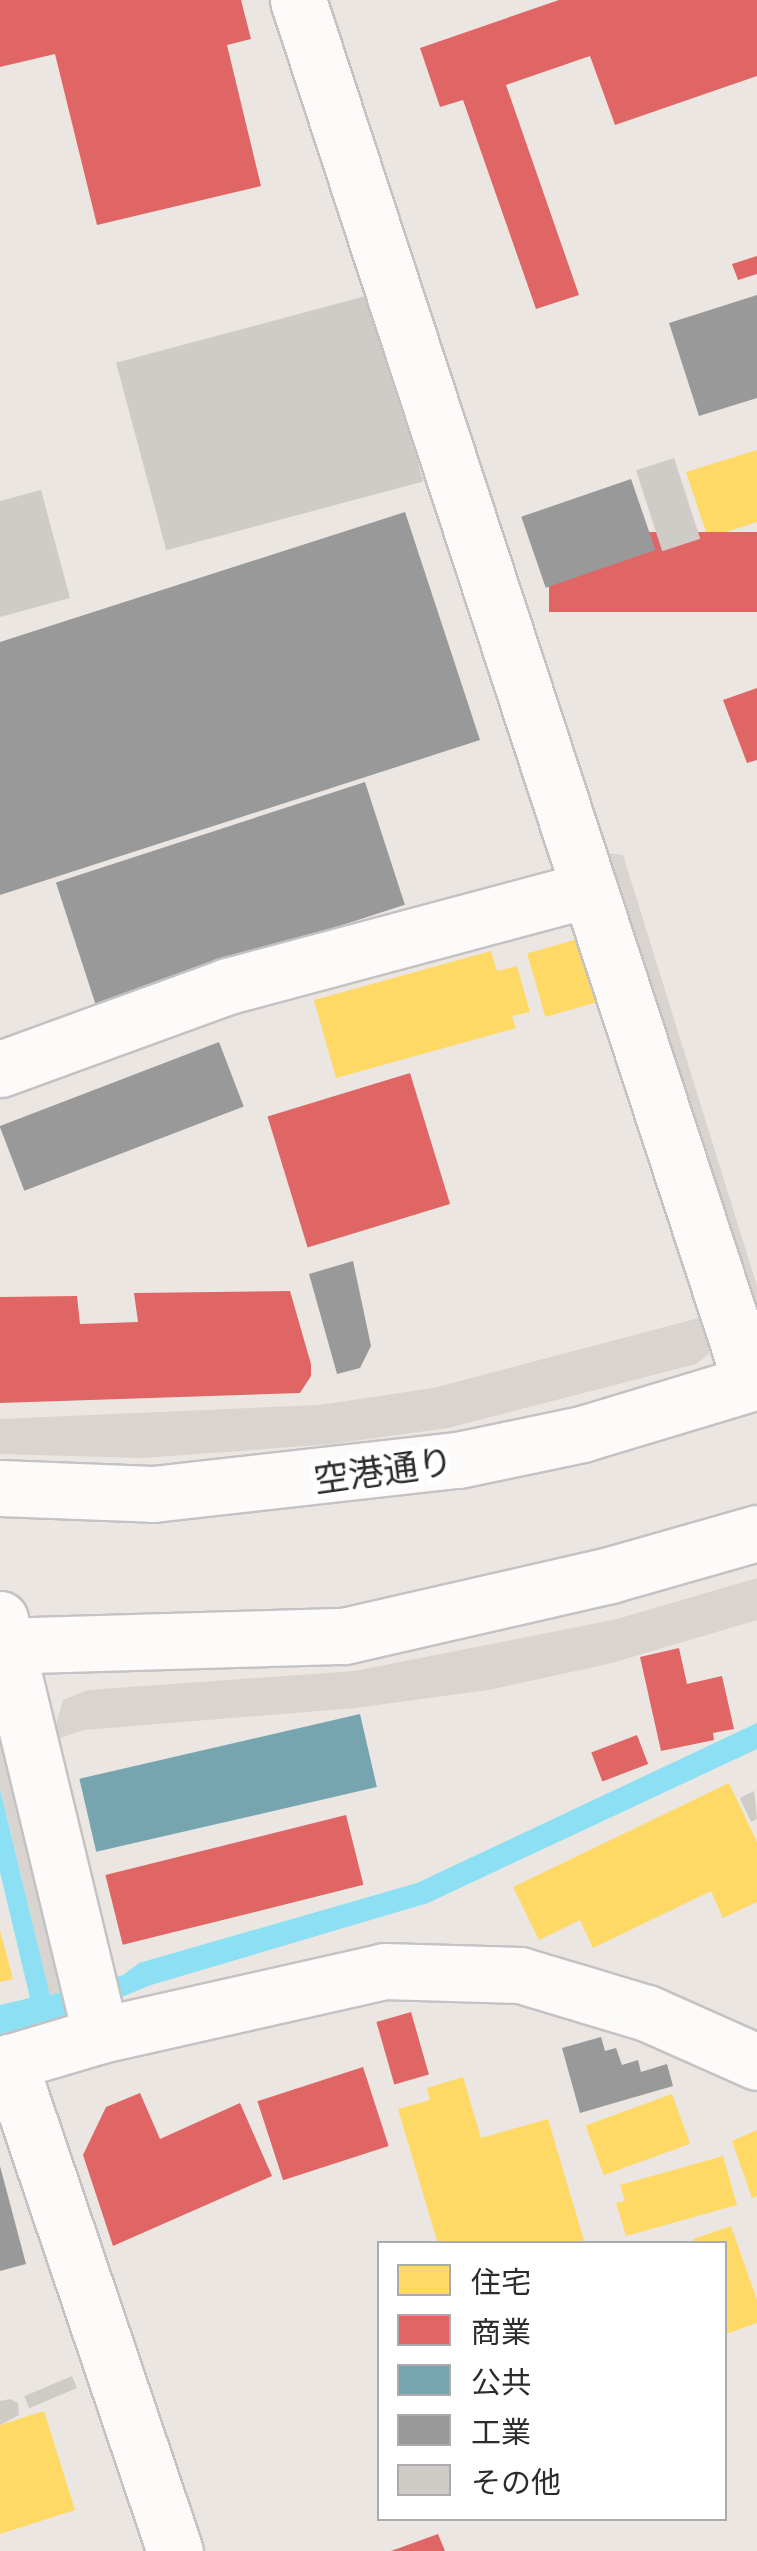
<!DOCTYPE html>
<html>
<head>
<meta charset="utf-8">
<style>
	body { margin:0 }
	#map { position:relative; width:757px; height:2551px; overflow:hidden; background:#ebe6e1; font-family:Barlow,"Noto Sans JP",sans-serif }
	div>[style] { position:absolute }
	.plaza>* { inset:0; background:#d9d4d0 }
	.water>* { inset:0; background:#8de0f3 }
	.homes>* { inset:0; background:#ffd966; transform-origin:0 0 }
	.shops>* { inset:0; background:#e06666; transform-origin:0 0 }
	.public>* { inset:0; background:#76a5af; transform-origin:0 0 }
	.industry>* { inset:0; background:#999; transform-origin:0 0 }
	.building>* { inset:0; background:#cfccc8; transform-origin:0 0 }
	.roads { filter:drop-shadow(2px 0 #c4c2c3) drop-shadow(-2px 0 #c4c2c3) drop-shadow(0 2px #c4c2c3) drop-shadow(0 -2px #c4c2c3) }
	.street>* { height:55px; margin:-27.5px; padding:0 27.5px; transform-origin:27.5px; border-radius:27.5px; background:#fcfbfa }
	.secondary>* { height:55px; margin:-27.5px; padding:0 27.5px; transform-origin:27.5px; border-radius:27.5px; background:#fcfbfa }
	span { translate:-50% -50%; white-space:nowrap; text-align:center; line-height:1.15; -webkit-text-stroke:10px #fff; paint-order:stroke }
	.street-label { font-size:35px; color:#2c2c2c }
	.legend { position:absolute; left:377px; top:2241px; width:350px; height:280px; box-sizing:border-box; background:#fff; border:2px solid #ababab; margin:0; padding:12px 18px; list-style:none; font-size:30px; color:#2c2c2c }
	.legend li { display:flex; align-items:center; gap:20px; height:50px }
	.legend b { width:50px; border:2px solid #ababab }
</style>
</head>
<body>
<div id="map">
	<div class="plaza">
		<i style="clip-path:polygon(607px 853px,623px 855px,757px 1286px,757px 1327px)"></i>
		<i style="clip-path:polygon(714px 1314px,716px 1333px,708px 1355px,696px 1364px,448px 1428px,332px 1444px,143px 1458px,0 1454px,0 1419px,319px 1405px,433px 1388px)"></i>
		<i style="clip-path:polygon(757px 1578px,757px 1620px,612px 1663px,488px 1690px,355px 1708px,84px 1730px,60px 1738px,56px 1724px,63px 1700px,88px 1690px,355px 1671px,617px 1619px)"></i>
		<i style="clip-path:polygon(0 1722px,67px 1990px,50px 1995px,0 1788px)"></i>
	</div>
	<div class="water">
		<i style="clip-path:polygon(757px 1723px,757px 1749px,428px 1903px,148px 1986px,0 2049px,0 2005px,30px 1998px,0 1872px,0 1789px,50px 1995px,123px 1975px,139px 1963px,417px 1883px)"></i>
	</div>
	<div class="homes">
		<i style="clip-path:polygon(757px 450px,757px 522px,708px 538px,686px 472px)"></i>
		<i style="left:581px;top:938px;width:66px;height:56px;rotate:74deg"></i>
		<i style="clip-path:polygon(491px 951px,497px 971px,517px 966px,530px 1012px,512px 1016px,516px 1028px,336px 1078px,314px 1000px)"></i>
		<i style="clip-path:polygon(729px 1783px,757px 1842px,757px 1902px,723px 1918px,711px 1891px,593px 1948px,580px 1920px,539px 1940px,513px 1887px)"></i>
		<i style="clip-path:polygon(0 1930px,13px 1979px,0 1982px)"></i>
		<i style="clip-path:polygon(463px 2077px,481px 2138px,548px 2119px,585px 2244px,438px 2244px,398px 2109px,430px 2100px,427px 2088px)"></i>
		<i style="left:672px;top:2094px;width:53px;height:92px;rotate:70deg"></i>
		<i style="clip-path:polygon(757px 2130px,757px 2196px,752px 2198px,732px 2141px)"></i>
		<i style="clip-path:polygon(723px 2156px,737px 2205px,626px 2236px,616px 2203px,625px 2201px,620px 2185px)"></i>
		<i style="clip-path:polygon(731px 2226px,757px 2300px,757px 2323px,726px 2334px,724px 2244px,694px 2244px,693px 2239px)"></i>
		<i style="clip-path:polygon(44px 2411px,75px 2510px,0 2534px,0 2425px)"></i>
	</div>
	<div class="shops">
		<i style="clip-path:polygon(0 0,241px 0,251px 39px,227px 45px,261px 186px,97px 225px,55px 54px,0 67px)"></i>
		<i style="clip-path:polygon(559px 0,757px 0,757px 76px,615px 125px,590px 56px,506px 85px,579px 295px,536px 309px,463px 100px,440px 107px,420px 48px)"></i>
		<i style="clip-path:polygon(757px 256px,757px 274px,738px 280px,732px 264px)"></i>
		<i style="left:757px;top:532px;width:80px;height:208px;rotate:90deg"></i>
		<i style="clip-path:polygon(757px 688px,757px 760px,747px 763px,723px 700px)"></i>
		<i style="left:410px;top:1073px;width:137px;height:149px;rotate:73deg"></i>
		<i style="clip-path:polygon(290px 1291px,311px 1364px,311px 1376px,300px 1393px,0 1403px,0 1297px,77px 1296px,80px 1324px,138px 1322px,134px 1293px)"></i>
		<i style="clip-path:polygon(679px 1648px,687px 1684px,722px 1676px,734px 1729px,713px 1733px,714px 1740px,661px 1751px,640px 1657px)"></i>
		<i style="left:637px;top:1735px;width:31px;height:49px;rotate:69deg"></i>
		<i style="left:346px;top:1815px;width:72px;height:248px;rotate:76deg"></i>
		<i style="left:411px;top:2012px;width:65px;height:36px;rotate:74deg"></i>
		<i style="left:363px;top:2067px;width:83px;height:111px;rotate:72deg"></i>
		<i style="clip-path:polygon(140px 2093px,160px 2139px,240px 2103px,272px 2176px,113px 2246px,83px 2155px,106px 2107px)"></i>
		<i style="clip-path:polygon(438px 2534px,445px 2551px,391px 2551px)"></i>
	</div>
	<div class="public">
		<i style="left:360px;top:1714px;width:75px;height:288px;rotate:77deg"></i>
	</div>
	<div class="industry">
		<i style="clip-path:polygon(757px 295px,757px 398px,699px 416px,669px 323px)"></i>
		<i style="left:631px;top:479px;width:75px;height:116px;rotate:71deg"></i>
		<i style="clip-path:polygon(405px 512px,480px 740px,0 895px,0 642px)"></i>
		<i style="left:365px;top:782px;width:129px;height:325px;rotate:72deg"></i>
		<i style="left:219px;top:1042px;width:69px;height:235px;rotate:69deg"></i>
		<i style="clip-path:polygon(353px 1261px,371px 1346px,360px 1368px,337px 1374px,309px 1274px)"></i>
		<i style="clip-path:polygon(601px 2037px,605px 2051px,616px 2048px,622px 2065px,638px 2060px,641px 2072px,667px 2064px,673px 2086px,580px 2113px,562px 2048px)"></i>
		<i style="clip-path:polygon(0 2166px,26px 2264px,0 2271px)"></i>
	</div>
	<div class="building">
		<i style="left:373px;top:294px;width:194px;height:266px;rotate:75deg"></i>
		<i style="left:674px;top:458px;width:85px;height:40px;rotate:72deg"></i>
		<i style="clip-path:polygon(41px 490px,70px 598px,0 617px,0 501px)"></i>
		<i style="clip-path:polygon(754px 1791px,757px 1819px,751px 1822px,740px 1798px)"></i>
		<i style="left:72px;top:2376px;width:13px;height:52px;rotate:67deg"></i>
		<i style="clip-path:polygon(10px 2399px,18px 2403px,19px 2415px,0 2425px,0 2401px)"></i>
	</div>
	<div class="roads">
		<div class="street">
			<i style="left:298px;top:0;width:1455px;rotate:71.86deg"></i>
			<i style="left:0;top:1069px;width:243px;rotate:-20deg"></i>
			<i style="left:228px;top:986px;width:374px;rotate:-15deg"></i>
			<i style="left:0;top:1619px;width:428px;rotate:76.4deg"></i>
			<i style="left:0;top:2065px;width:105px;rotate:-16.5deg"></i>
			<i style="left:101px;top:2035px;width:290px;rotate:-12.7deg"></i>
			<i style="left:384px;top:1971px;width:136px;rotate:1.7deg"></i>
			<i style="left:520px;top:1975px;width:133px;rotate:16.7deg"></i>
			<i style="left:647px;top:2013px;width:120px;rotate:24deg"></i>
		</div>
		<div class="secondary">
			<i style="left:0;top:1488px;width:153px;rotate:2.2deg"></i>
			<i style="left:153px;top:1494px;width:307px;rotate:-6.4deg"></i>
			<i style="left:458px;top:1460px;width:127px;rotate:-11.8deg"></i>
			<i style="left:582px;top:1434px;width:183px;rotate:-16.8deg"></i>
			<i style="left:0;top:1646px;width:344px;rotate:-1.7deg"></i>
			<i style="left:344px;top:1636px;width:273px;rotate:-12.9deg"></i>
			<i style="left:610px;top:1575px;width:153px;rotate:-15.9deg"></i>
			<i style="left:9px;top:2062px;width:516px;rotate:71.25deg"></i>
		</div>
	</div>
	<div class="street-label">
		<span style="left:383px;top:1469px;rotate:-8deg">空港通り</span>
	</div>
	<ul class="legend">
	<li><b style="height:28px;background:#ffd966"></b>住宅</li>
	<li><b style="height:28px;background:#e06666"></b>商業</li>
	<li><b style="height:28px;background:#76a5af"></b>公共</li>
	<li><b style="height:28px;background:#999"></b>工業</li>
	<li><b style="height:28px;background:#cfccc8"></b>その他</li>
	</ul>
</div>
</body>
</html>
